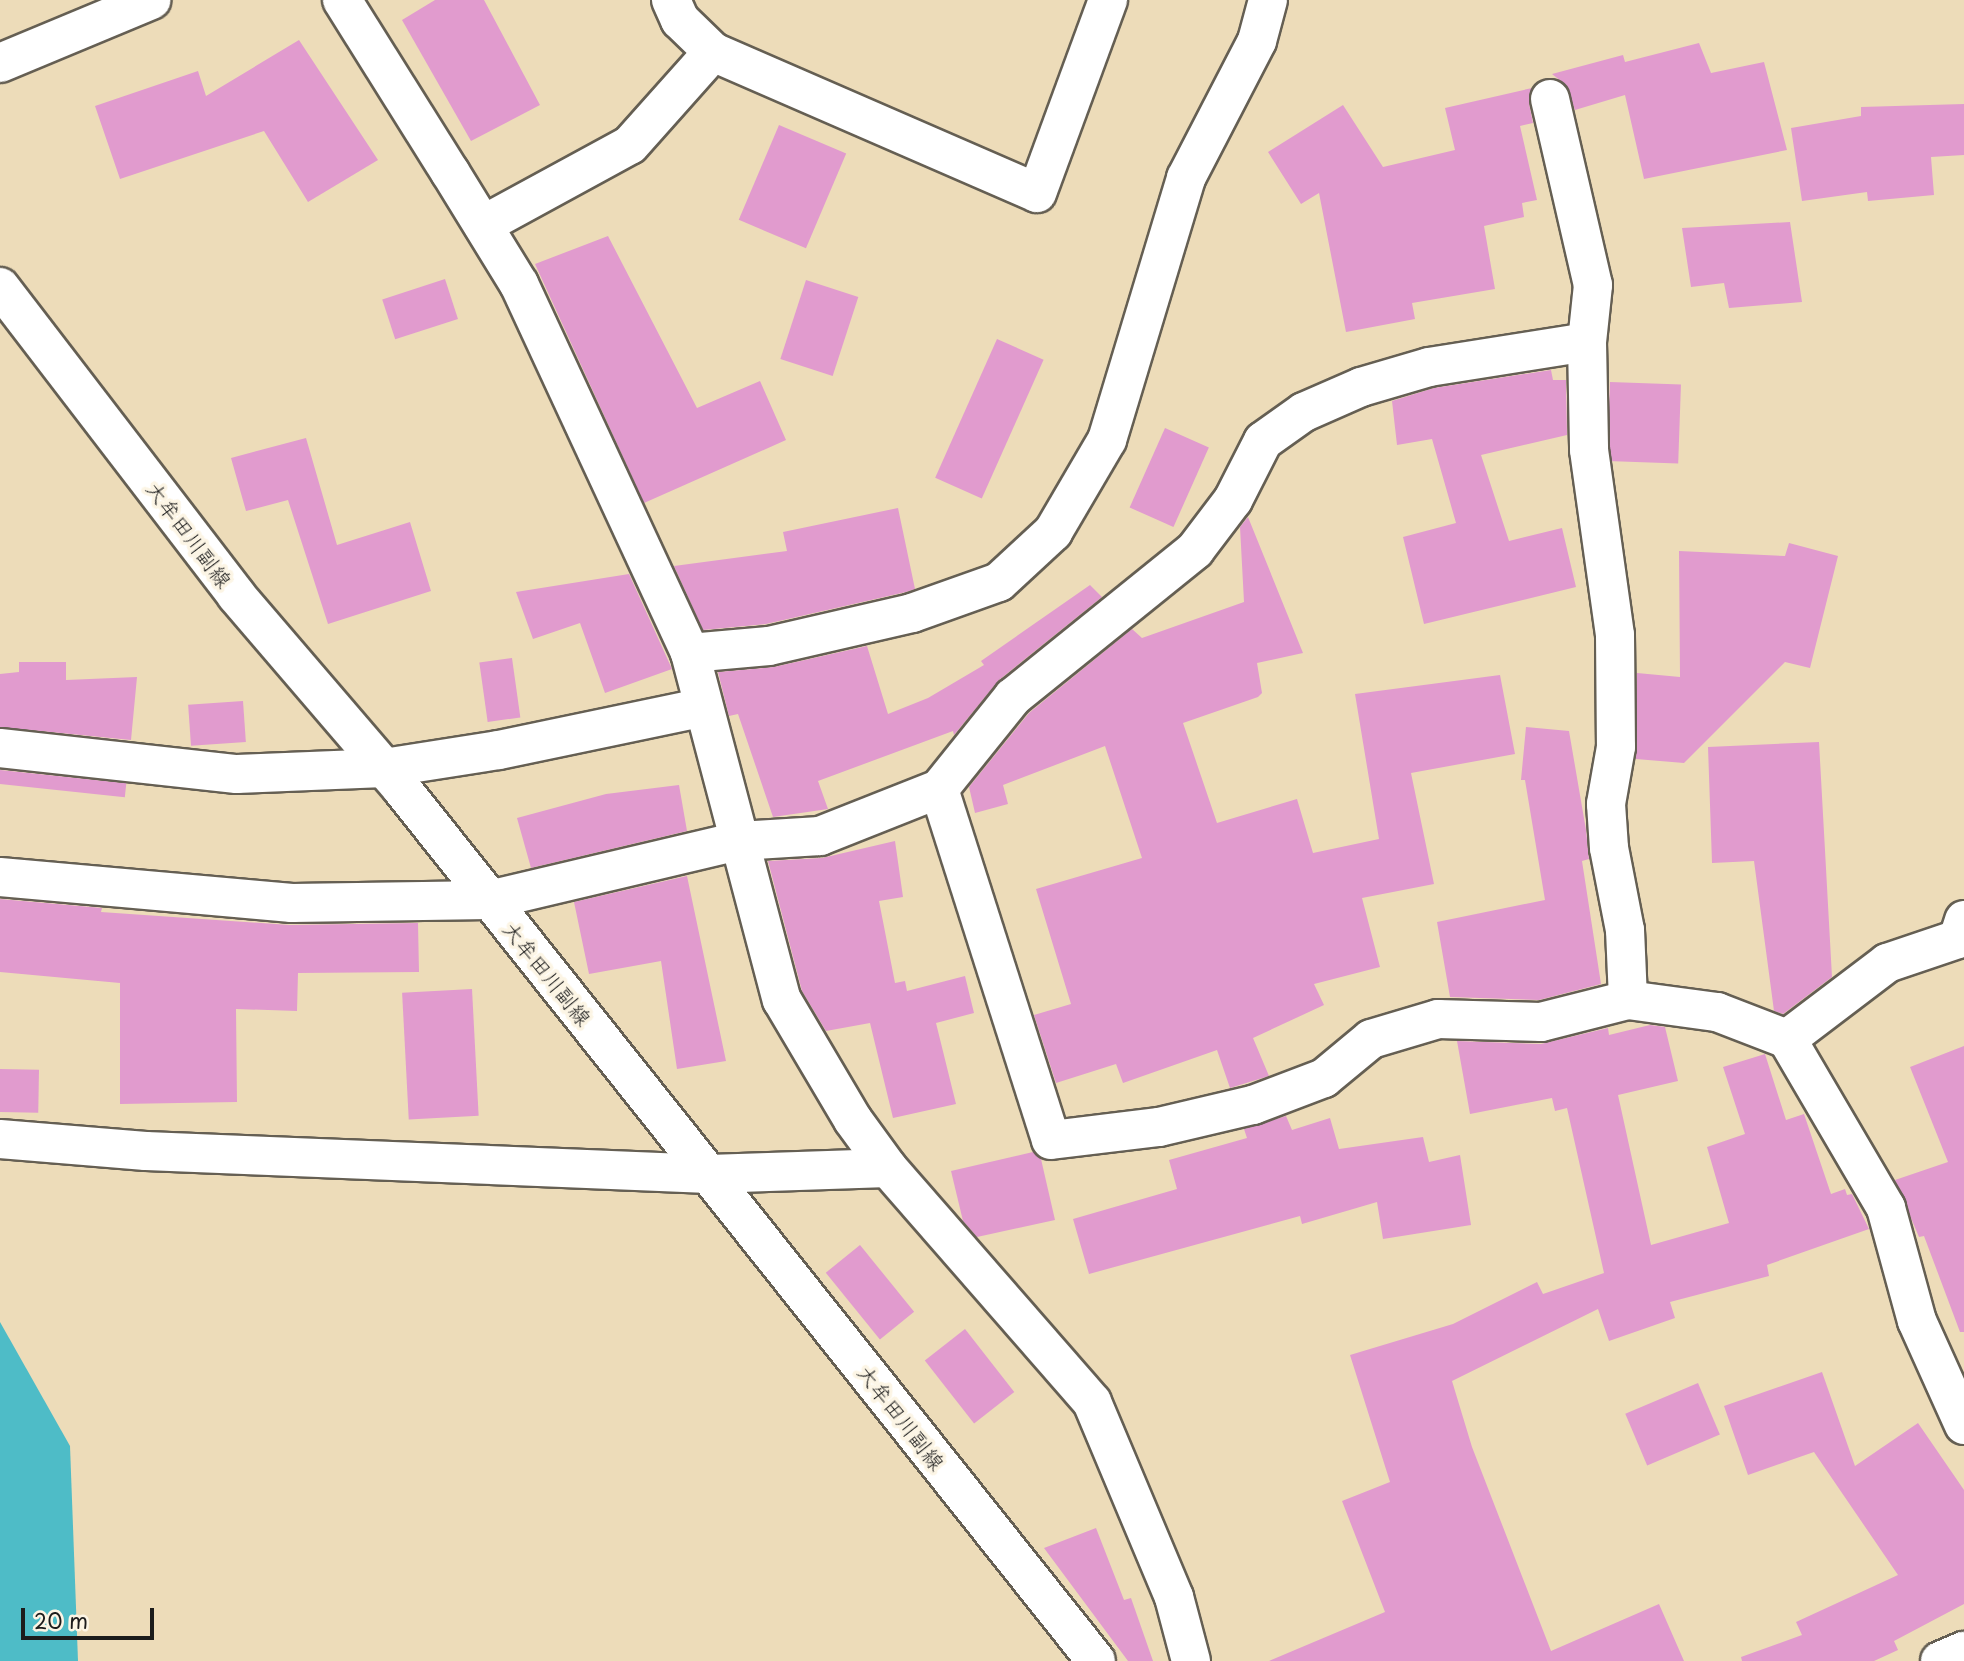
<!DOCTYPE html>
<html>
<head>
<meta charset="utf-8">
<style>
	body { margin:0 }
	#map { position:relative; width:1964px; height:1661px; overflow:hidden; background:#eddcb9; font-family:"Playpen Sans","Klee One",sans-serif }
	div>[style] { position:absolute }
	.water>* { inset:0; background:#4ebcc7 }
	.building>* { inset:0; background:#e19bce; transform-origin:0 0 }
	.roads { filter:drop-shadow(2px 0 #655f53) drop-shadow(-2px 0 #655f53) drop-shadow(0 2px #655f53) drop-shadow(0 -2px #655f53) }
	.street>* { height:38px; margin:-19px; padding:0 19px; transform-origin:19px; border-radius:19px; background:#fff }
	.secondary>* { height:38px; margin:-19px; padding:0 19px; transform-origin:19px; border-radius:19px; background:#fff }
	.primary>* { height:38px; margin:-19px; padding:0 19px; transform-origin:19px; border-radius:19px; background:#fff }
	span { translate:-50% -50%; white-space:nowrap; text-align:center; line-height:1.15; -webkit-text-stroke:7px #fcf5e5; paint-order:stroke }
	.street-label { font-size:21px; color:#1c1c1c }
	.scale { position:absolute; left:21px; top:1608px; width:133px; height:32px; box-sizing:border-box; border:4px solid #1c1c1c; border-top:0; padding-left:9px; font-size:21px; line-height:24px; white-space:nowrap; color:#1c1c1c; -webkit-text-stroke:5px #fcf5e5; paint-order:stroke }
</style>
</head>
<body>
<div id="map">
	<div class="water">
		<i style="clip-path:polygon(0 1322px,70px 1446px,78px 1661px,0 1661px)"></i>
	</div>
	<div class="building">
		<i style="clip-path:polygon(435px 0,484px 0,540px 105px,471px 141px,402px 20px)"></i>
		<i style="clip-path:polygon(299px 40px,378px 160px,308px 202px,264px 131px,120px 179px,95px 106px,198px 71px,206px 96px)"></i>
		<i style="clip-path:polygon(1699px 43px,1711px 73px,1764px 62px,1787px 150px,1644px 179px,1625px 95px,1575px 110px,1566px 85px,1552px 74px,1623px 55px,1625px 62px)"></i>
		<i style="clip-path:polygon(1532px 88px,1529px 103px,1533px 123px,1520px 126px,1537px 200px,1522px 203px,1524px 217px,1484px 226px,1495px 289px,1412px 303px,1415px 319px,1346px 332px,1319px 193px,1301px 204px,1268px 152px,1343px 105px,1383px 167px,1455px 150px,1445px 108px)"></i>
		<i style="clip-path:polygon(1964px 104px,1964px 155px,1931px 157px,1934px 195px,1868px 201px,1867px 192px,1802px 201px,1791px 128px,1861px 116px,1861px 107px)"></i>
		<i style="left:779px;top:125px;width:73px;height:103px;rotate:23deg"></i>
		<i style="clip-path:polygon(1790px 222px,1802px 302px,1729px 308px,1724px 283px,1691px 287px,1682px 228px)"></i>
		<i style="clip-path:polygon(608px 236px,697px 408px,760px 381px,786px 440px,644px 503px,535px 264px)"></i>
		<i style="left:445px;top:279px;width:42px;height:66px;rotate:72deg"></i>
		<i style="left:806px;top:280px;width:55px;height:83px;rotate:18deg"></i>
		<i style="left:997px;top:339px;width:51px;height:152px;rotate:24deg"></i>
		<i style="clip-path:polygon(1551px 370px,1553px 380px,1566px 380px,1567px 435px,1481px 455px,1509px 541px,1562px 528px,1576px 587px,1424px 624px,1403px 537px,1456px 523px,1432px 439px,1397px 445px,1392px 401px,1434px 388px)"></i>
		<i style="left:1610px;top:382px;width:71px;height:79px;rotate:2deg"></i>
		<i style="left:1165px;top:428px;width:48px;height:87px;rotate:24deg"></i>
		<i style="clip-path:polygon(306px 438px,337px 545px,410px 522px,431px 591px,328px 624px,288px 500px,246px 511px,231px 458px)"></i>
		<i style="clip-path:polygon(898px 508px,915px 589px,906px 592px,766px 624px,703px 630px,674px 566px,787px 551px,783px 532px)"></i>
		<i style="clip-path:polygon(1248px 517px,1303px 653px,1257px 663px,1262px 693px,1258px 697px,1183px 723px,1217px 823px,1297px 799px,1313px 853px,1379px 839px,1355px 694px,1500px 675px,1515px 754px,1411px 773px,1434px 884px,1362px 898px,1380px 967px,1314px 984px,1324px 1005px,1253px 1038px,1269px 1076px,1230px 1088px,1217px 1050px,1123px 1083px,1116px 1064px,1056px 1083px,1034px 1015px,1071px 1004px,1036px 889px,1142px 858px,1105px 746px,1003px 785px,1008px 804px,975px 813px,969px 787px,1029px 713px,1132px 629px,1142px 638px,1244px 602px,1240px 527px)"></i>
		<i style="clip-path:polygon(1789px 543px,1838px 556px,1810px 668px,1785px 662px,1684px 763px,1636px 759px,1637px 673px,1680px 677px,1679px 551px,1785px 556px)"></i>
		<i style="clip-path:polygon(629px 574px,672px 669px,605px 693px,580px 623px,533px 639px,516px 592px)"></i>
		<i style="clip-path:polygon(1090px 585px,1102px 597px,999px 680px,954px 735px,953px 731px,818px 781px,828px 809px,773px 817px,738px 714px,729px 716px,718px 672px,774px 667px,867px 646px,888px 714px,928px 698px,984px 665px,981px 661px)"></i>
		<i style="left:512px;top:658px;width:60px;height:33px;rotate:82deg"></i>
		<i style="clip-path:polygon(19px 662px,66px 662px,66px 680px,137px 677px,131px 740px,0 727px,0 674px,19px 672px)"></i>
		<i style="left:243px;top:701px;width:41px;height:55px;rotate:86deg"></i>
		<i style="clip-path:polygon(1526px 727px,1569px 731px,1586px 830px,1589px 859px,1582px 861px,1601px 984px,1539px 1000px,1450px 997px,1437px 922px,1545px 900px,1525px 780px,1521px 780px)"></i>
		<i style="clip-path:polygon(1819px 742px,1832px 977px,1783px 1014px,1774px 1011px,1754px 861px,1712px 863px,1708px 747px)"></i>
		<i style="left:0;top:770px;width:127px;height:14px;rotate:6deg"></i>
		<i style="clip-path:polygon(679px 785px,687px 831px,531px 868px,517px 818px,606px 794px)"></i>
		<i style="clip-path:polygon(895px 841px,903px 897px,879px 901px,895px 983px,905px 981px,907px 991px,965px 976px,974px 1013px,936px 1023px,956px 1104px,893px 1118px,870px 1023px,826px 1031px,802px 991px,768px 861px,822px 858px)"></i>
		<i style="clip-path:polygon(687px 876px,726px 1061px,677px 1069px,661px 961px,589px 974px,574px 902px)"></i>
		<i style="clip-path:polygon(0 899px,102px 908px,101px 912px,290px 925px,418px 923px,419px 972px,298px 973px,297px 1011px,236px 1009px,237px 1102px,120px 1104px,120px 983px,0 972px)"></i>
		<i style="left:472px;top:989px;width:127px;height:70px;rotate:87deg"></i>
		<i style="clip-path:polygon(1650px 1025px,1665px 1027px,1678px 1081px,1618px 1095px,1651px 1245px,1729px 1223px,1707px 1147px,1745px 1134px,1723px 1067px,1765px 1054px,1786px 1120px,1804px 1114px,1831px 1194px,1845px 1189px,1847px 1195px,1852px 1194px,1869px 1229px,1767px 1265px,1769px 1276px,1670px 1302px,1675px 1318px,1609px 1341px,1598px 1309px,1452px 1381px,1472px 1447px,1551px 1651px,1659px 1604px,1684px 1661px,1269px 1661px,1385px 1612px,1342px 1501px,1390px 1482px,1350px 1355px,1453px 1324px,1537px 1282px,1543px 1294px,1604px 1273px,1567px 1108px,1555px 1111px,1552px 1098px,1470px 1114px,1457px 1041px,1541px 1044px,1608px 1028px,1609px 1035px)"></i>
		<i style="clip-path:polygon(1964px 1046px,1964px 1332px,1960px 1332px,1924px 1236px,1919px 1237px,1895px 1180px,1948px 1162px,1910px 1067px)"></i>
		<i style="left:0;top:1069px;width:39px;height:43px;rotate:1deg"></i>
		<i style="clip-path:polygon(1286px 1116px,1292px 1130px,1330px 1118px,1339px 1149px,1423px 1137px,1429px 1162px,1460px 1155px,1471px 1225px,1383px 1239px,1377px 1202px,1302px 1224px,1300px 1216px,1089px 1274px,1073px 1219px,1177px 1189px,1169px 1160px,1247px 1138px,1244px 1129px)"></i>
		<i style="clip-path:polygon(1033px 1152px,1041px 1159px,1055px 1220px,977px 1237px,963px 1221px,951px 1171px)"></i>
		<i style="left:860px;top:1245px;width:86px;height:44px;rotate:51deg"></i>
		<i style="left:965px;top:1329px;width:80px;height:51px;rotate:52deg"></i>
		<i style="clip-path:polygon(1822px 1372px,1855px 1466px,1918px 1423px,1964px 1490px,1964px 1604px,1894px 1641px,1898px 1650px,1874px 1661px,1742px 1661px,1741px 1657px,1802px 1635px,1796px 1622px,1898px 1575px,1814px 1452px,1748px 1475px,1724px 1406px)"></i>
		<i style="left:1698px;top:1383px;width:56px;height:79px;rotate:67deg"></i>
		<i style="clip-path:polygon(1096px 1528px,1124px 1600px,1131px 1598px,1153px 1661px,1128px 1661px,1044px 1548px)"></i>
	</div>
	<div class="roads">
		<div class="street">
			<i style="left:671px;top:0;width:22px;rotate:66deg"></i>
			<i style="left:680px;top:20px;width:46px;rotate:44.1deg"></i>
			<i style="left:0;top:63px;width:164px;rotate:-22.6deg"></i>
			<i style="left:1550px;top:99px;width:191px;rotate:77deg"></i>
			<i style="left:1593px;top:285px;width:57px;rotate:96deg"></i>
			<i style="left:1587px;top:342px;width:108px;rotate:88.9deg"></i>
			<i style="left:1589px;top:450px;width:187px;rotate:82deg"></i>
			<i style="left:1615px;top:635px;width:112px;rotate:89.5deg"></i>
			<i style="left:1616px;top:747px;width:58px;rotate:100deg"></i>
			<i style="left:1606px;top:804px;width:44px;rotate:86.1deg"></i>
			<i style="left:1609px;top:848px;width:84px;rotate:79deg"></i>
			<i style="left:1625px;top:930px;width:70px;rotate:87.5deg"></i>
			<i style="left:450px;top:172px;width:132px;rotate:58.4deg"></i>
			<i style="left:519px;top:284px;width:407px;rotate:65.1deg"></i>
			<i style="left:690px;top:653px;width:359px;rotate:75.2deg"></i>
			<i style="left:782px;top:1000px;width:139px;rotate:59.4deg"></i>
			<i style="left:853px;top:1120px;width:59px;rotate:53.9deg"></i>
			<i style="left:888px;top:1168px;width:310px;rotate:48.9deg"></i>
			<i style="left:1092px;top:1402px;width:212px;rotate:67.2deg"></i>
			<i style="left:1174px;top:1597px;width:66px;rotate:75.1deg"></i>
			<i style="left:483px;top:225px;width:167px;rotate:-28.6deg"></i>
			<i style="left:630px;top:145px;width:125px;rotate:-48.3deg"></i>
			<i style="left:713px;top:52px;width:353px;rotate:23.5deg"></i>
			<i style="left:1037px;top:193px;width:206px;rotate:-69.8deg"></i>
			<i style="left:690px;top:653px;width:79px;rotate:-5.1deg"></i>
			<i style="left:769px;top:646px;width:147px;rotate:-13deg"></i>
			<i style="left:912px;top:613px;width:92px;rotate:-19.6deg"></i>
			<i style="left:999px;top:582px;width:74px;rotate:-42.8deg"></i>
			<i style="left:1053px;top:532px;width:107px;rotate:-59.6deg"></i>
			<i style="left:1107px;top:440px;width:274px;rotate:-73.2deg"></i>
			<i style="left:1186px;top:178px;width:154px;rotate:-62.6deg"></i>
			<i style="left:1257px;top:41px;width:42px;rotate:-75deg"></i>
			<i style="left:0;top:748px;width:238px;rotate:6.3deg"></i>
			<i style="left:237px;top:774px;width:147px;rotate:-2.3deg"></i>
			<i style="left:384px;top:768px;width:116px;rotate:-8.9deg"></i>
			<i style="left:499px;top:750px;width:209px;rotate:-11.8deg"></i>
			<i style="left:939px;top:789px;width:368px;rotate:72.3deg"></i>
			<i style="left:1051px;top:1140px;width:109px;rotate:-6.9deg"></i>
			<i style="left:1159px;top:1127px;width:97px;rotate:-13.2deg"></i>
			<i style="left:1253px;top:1105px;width:76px;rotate:-20.8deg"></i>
			<i style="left:1324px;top:1078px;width:61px;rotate:-39.7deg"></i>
			<i style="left:1371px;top:1039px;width:70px;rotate:-16.6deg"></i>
			<i style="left:1438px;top:1019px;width:103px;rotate:1.7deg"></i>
			<i style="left:1541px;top:1022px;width:90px;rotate:-14.2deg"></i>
			<i style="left:1628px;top:1000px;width:90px;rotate:7.7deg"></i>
			<i style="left:1717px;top:1012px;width:75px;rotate:21.1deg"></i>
			<i style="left:1787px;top:1039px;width:196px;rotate:59.6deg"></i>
			<i style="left:1886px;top:1208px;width:117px;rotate:74.7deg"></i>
			<i style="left:1917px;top:1321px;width:114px;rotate:65.7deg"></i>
			<i style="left:0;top:877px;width:293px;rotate:5.1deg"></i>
			<i style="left:292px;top:903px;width:197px;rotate:-0.9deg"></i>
			<i style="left:489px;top:900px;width:257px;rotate:-13.3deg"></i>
			<i style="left:739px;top:841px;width:81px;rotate:-3.5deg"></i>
			<i style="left:820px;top:836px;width:128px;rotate:-21.6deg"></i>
			<i style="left:939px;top:789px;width:118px;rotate:-51.2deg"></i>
			<i style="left:1013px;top:697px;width:234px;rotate:-38.9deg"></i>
			<i style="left:1195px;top:550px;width:63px;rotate:-52.8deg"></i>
			<i style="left:1233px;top:500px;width:66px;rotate:-63deg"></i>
			<i style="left:1263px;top:441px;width:50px;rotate:-35.3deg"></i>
			<i style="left:1304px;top:412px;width:62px;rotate:-23.7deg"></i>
			<i style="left:1361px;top:387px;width:71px;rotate:-16.4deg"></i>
			<i style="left:1429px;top:367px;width:160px;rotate:-9deg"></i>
			<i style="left:1787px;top:1039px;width:126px;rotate:-37.2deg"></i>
			<i style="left:1887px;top:963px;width:75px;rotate:-18.7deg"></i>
			<i style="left:1958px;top:939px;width:20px;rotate:-72deg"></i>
			<i style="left:0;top:1139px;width:146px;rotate:4.7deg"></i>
			<i style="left:146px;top:1151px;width:563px;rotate:2.34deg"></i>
			<i style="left:709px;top:1174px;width:179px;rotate:-1.9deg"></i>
			<i style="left:1940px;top:1661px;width:26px;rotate:-23deg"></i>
		</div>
		<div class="secondary">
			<i style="left:342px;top:0;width:203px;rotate:57.9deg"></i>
		</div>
		<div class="primary">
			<i style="left:0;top:287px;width:388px;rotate:52.5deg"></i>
			<i style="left:236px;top:595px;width:255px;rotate:49.4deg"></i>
			<i style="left:402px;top:789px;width:1114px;rotate:51.48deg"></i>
		</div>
	</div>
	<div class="street-label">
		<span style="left:190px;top:534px;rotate:53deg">大牟田川副線</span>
		<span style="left:548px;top:973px;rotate:51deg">大牟田川副線</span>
		<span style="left:902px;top:1417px;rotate:52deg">大牟田川副線</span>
	</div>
	<div class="scale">20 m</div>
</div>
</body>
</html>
